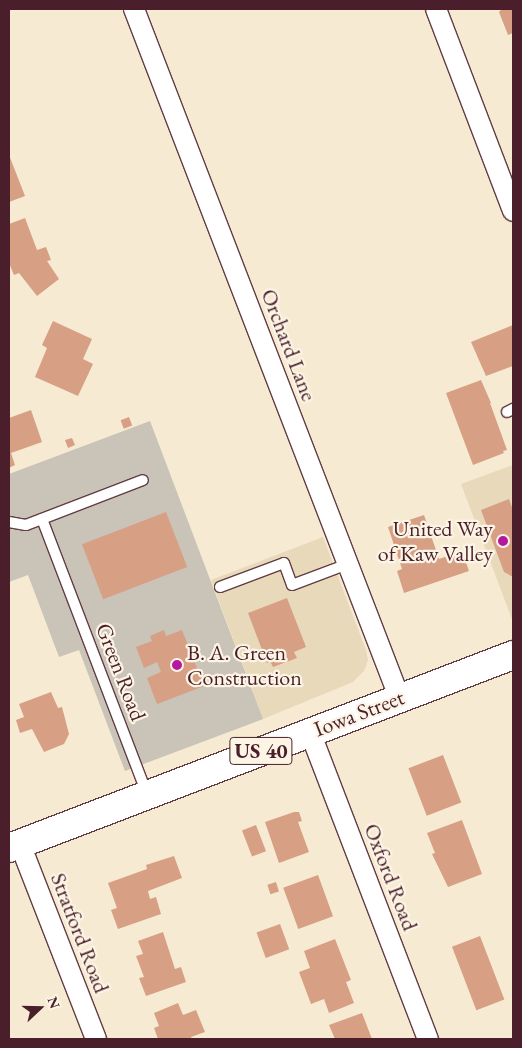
<!DOCTYPE html>
<html>
<head>
<meta charset="utf-8">
<style>
	body { margin:0 }
	#map { position:relative; width:522px; height:1048px; overflow:hidden; background:#f7ead3; font-family:"EB Garamond",serif }
	div>[style] { position:absolute }
	.built>* { inset:0; background:#e8d9ba }
	.industrial>* { inset:0; background:#c9c3b8 }
	.building>* { inset:0; background:#d79f84; transform-origin:0 0 }
	.roads { filter:drop-shadow(1px 0 #643d44) drop-shadow(-1px 0 #643d44) drop-shadow(0 1px #643d44) drop-shadow(0 -1px #643d44) }
	.service>* { height:10px; margin:-5px; padding:0 5px; transform-origin:5px; border-radius:5px; background:#fff }
	.minor>* { height:20px; margin:-10px; padding:0 10px; transform-origin:10px; border-radius:10px; background:#fff }
	.trunk>* { height:28px; margin:-14px; padding:0 14px; transform-origin:14px; border-radius:14px; background:#fff }
	.dots>* { width:14px; height:14px; translate:-50% -50%; box-sizing:border-box; border:2px solid #fcf5e5; border-radius:50% }
	span { translate:-50% -50%; white-space:nowrap; text-align:center; line-height:1.15; -webkit-text-stroke:4.5px #fcf5e5; paint-order:stroke }
	.shield-label span { padding:1px 4px; background:#fcf5e5; border:1px solid; border-radius:4px; -webkit-text-stroke-width:0 }
	.shield-label { font-size:21px; color:#4a1f2b; font-weight:700 }
	.street-label { font-size:22px; color:#4a1f2b }
	.poi-label { font-size:22px; color:#4a1f2b }
	.right { translate:-100% -50%; text-align:right }
	.left { translate:0 -50%; text-align:left }
	.frame { position:absolute; inset:0; border:10px solid #4a1f2b; pointer-events:none }
	.north { position:absolute; left:15px; top:983px; width:50px; height:50px; -webkit-text-stroke:4px #fcf5e5; paint-order:stroke; rotate:69deg; font-size:14px; font-weight:700; line-height:20px; text-align:center; color:#4a1f2b }
	.north::after { content:''; display:block; margin:auto; width:18px; height:22px; background:#4a1f2b; clip-path:polygon(50% 0,100% 100%,50% 72%,0 100%) }
</style>
</head>
<body>
<div id="map">
	<div class="built">
		<i style="clip-path:polygon(513px 465px,513px 622px,461px 484px)"></i>
		<i style="clip-path:polygon(323px 537px,366px 650px,368px 660px,364px 671px,353px 682px,263px 719px,211px 580px)"></i>
	</div>
	<div class="industrial">
		<i style="clip-path:polygon(150px 421px,263px 719px,125px 771px,79px 650px,59px 657px,28px 575px,9px 582px,9px 474px)"></i>
	</div>
	<div class="building">
		<i style="clip-path:polygon(502px 9px,513px 9px,513px 33px,508px 35px,499px 12px)"></i>
		<i style="clip-path:polygon(9px 155px,25px 196px,9px 202px)"></i>
		<i style="clip-path:polygon(25px 218px,37px 250px,46px 247px,51px 260px,47px 261px,59px 279px,37px 296px,19px 273px,14px 275px,9px 263px,9px 224px)"></i>
		<i style="clip-path:polygon(53px 321px,92px 339px,83px 359px,93px 364px,78px 396px,35px 377px,47px 348px,42px 345px)"></i>
		<i style="clip-path:polygon(513px 325px,513px 366px,486px 376px,471px 342px)"></i>
		<i style="clip-path:polygon(481px 380px,491px 403px,490px 403px,507px 450px,503px 451px,504px 453px,473px 465px,446px 393px)"></i>
		<i style="clip-path:polygon(31px 410px,42px 442px,11px 453px,15px 465px,9px 468px,9px 418px)"></i>
		<i style="left:129px;top:417px;width:9px;height:9px;rotate:69deg"></i>
		<i style="clip-path:polygon(72px 438px,75px 445px,68px 448px,65px 440px)"></i>
		<i style="clip-path:polygon(509px 499px,513px 510px,513px 577px,504px 572px,481px 510px)"></i>
		<i style="left:166px;top:512px;width:59px;height:90px;rotate:69deg"></i>
		<i style="clip-path:polygon(424px 515px,439px 559px,462px 551px,469px 571px,404px 593px,397px 571px,402px 569px,388px 527px)"></i>
		<i style="clip-path:polygon(287px 598px,306px 647px,294px 652px,297px 658px,273px 667px,270px 661px,267px 663px,248px 613px)"></i>
		<i style="clip-path:polygon(164px 630px,166px 636px,182px 630px,204px 686px,157px 704px,147px 678px,161px 672px,157px 662px,144px 668px,136px 647px,152px 641px,150px 636px)"></i>
		<i style="clip-path:polygon(51px 692px,58px 708px,62px 707px,69px 734px,64px 744px,44px 752px,32px 729px,20px 733px,16px 720px,24px 717px,19px 704px)"></i>
		<i style="left:443px;top:755px;width:51px;height:37px;rotate:69deg"></i>
		<i style="clip-path:polygon(294px 812px,299px 812px,302px 821px,298px 822px,309px 852px,279px 863px,265px 822px)"></i>
		<i style="clip-path:polygon(462px 820px,482px 874px,448px 887px,432px 854px,435px 853px,427px 833px)"></i>
		<i style="left:256px;top:825px;width:28px;height:15px;rotate:69deg"></i>
		<i style="clip-path:polygon(174px 856px,182px 878px,148px 891px,150px 899px,156px 897px,161px 914px,118px 929px,111px 910px,117px 908px,108px 883px,147px 869px,146px 865px)"></i>
		<i style="left:318px;top:875px;width:44px;height:37px;rotate:70deg"></i>
		<i style="left:276px;top:882px;width:10px;height:9px;rotate:73deg"></i>
		<i style="left:280px;top:924px;width:27px;height:25px;rotate:70deg"></i>
		<i style="clip-path:polygon(163px 932px,175px 969px,181px 967px,186px 982px,146px 996px,139px 978px,144px 977px,136px 956px,143px 954px,138px 941px)"></i>
		<i style="left:480px;top:936px;width:68px;height:30px;rotate:69deg"></i>
		<i style="clip-path:polygon(335px 939px,351px 980px,346px 982px,354px 1003px,329px 1013px,324px 999px,311px 1004px,299px 972px,310px 968px,304px 951px)"></i>
		<i style="clip-path:polygon(178px 1003px,183px 1015px,196px 1010px,205px 1032px,191px 1037px,192px 1039px,158px 1039px,154px 1028px,159px 1026px,154px 1013px)"></i>
		<i style="clip-path:polygon(362px 1013px,372px 1039px,335px 1039px,329px 1025px)"></i>
	</div>
	<div class="roads">
		<div class="service">
			<i style="left:507px;top:412px;width:7px;rotate:-27deg"></i>
			<i style="left:42px;top:519px;width:294px;rotate:69.1deg"></i>
			<i style="left:9px;top:522px;width:17px;rotate:10deg"></i>
			<i style="left:26px;top:525px;width:125px;rotate:-21deg"></i>
			<i style="left:220px;top:587px;width:68px;rotate:-20.6deg"></i>
			<i style="left:284px;top:563px;width:23px;rotate:70deg"></i>
			<i style="left:292px;top:585px;width:60px;rotate:-20.6deg"></i>
		</div>
		<div class="minor">
			<i style="left:134px;top:9px;width:737px;rotate:68.93deg"></i>
			<i style="left:436px;top:9px;width:216px;rotate:69.1deg"></i>
			<i style="left:310px;top:732px;width:329px;rotate:69deg"></i>
			<i style="left:20px;top:844px;width:209px;rotate:68.7deg"></i>
		</div>
		<div class="trunk">
			<i style="left:9px;top:848px;width:540px;rotate:-20.95deg"></i>
		</div>
	</div>
	<div class="dots">
		<i style="left:503px;top:541px;background:#b5179e"></i>
		<i style="left:177px;top:665px;background:#b5179e"></i>
	</div>
	<div class="shield-label">
		<span style="left:261px;top:751px">US 40</span>
	</div>
	<div class="street-label">
		<span style="left:289px;top:345px;rotate:69deg">Orchard Lane</span>
		<span style="left:121px;top:672px;rotate:69deg">Green Road</span>
		<span style="left:359px;top:713px;rotate:-21deg">Iowa Street</span>
		<span style="left:391px;top:877px;rotate:69deg">Oxford Road</span>
		<span style="left:80px;top:933px;rotate:69deg">Stratford Road</span>
	</div>
	<div class="poi-label">
		<span class="right" style="left:493px;top:541px">United Way<br>of Kaw Valley</span>
		<span class="left" style="left:187px;top:665px">B. A. Green<br>Construction</span>
	</div>
	<div class="frame"></div>
	<div class="north">N</div>
</div>
</body>
</html>
